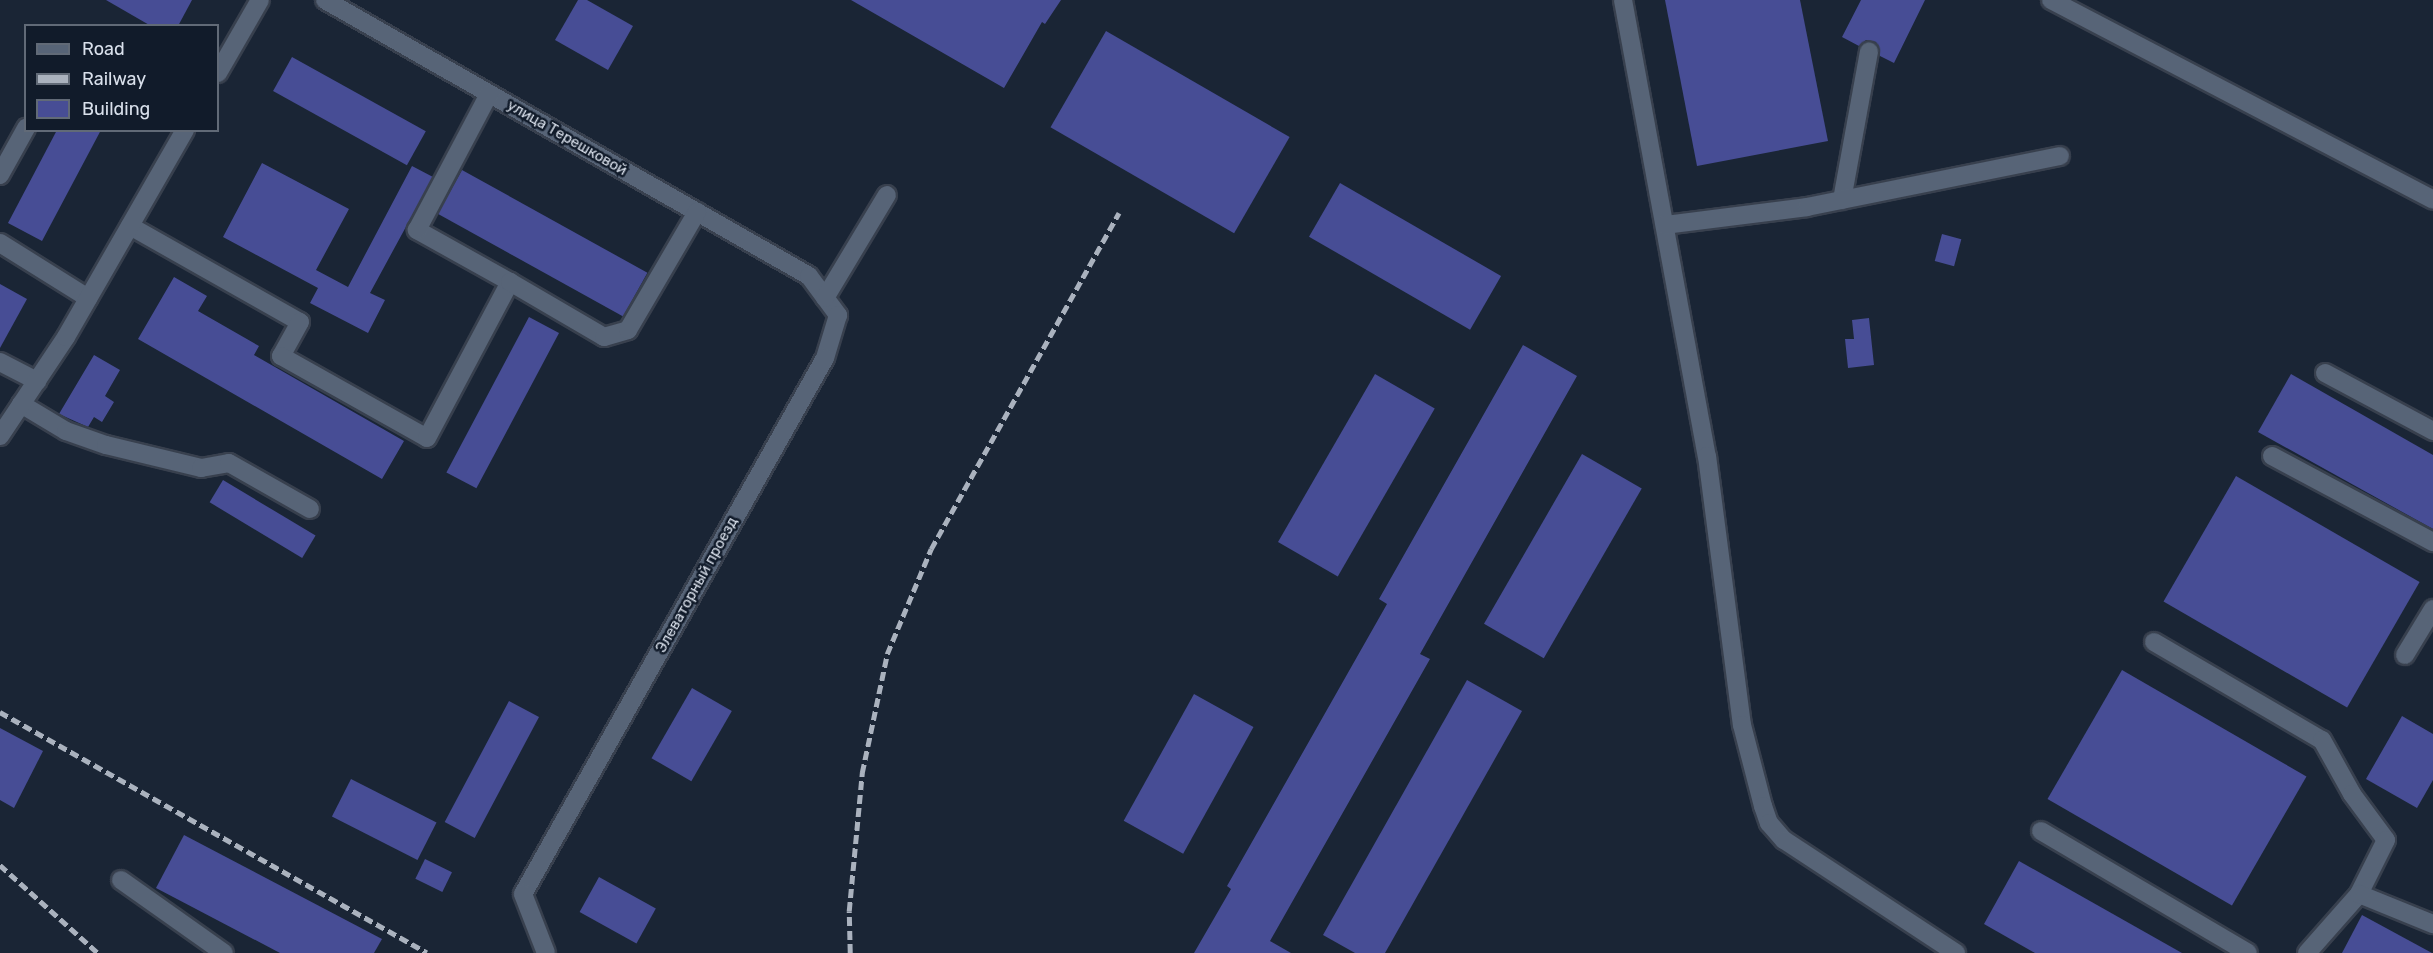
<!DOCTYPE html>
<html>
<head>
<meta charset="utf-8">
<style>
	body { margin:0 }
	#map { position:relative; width:2433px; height:953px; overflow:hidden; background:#1a2535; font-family:Rubik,sans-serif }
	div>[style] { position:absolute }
	.building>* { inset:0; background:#474d95; transform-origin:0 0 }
	.roads { filter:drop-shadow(2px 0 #38404e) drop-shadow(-2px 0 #38404e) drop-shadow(0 2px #38404e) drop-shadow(0 -2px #38404e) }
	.minor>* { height:18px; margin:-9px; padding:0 9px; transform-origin:9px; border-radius:9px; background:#576477 }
	.rail>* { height:4.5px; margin-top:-2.25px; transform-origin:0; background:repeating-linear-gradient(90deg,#aab2be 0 9px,transparent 0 13.5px) }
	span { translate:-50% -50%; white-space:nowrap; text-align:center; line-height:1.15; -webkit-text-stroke:5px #111b2a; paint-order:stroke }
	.street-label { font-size:15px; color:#d9e0eb }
	.legend { position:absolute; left:24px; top:24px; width:195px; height:108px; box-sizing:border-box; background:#111b2a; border:2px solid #616a77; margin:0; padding:8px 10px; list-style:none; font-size:18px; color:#d9e0eb }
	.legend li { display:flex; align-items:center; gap:12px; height:30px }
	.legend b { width:30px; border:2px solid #616a77 }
</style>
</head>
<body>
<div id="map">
	<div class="building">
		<i style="clip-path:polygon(106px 0,192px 0,178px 26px,151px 26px)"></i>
		<i style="clip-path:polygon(578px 0,587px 0,633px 26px,608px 70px,555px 40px)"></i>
		<i style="clip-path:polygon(851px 0,1061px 0,1045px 24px,1042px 22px,1004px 88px)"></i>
		<i style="clip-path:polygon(1665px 0,1800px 0,1828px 141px,1697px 166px)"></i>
		<i style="clip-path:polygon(1861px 0,1925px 0,1894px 63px,1880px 56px,1876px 42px,1866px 40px,1859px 46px,1842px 37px)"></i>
		<i style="left:1106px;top:31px;width:212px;height:111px;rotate:30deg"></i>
		<i style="left:292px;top:57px;width:153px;height:39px;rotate:29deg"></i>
		<i style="clip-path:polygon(57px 130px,101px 130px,42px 241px,8px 223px)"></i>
		<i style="clip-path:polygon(262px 163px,349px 209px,316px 270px,348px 287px,412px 166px,433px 177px,370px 293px,385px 300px,368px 333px,310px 303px,318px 288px,223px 237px)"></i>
		<i style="left:462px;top:170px;width:212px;height:50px;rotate:29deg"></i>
		<i style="left:1340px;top:183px;width:186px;height:62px;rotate:30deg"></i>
		<i style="left:1942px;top:234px;width:20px;height:28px;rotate:15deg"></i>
		<i style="clip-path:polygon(174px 277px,207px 296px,198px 311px,259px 346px,254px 355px,404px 441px,382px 479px,138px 339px)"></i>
		<i style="clip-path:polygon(0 284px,27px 299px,0 348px)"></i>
		<i style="left:529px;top:317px;width:34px;height:176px;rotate:28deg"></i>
		<i style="clip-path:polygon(1869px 318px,1874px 365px,1848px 368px,1845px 339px,1854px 339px,1852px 320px)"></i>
		<i style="clip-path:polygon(1523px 345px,1577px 376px,1420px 654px,1430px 659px,1270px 941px,1291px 953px,1194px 953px,1231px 889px,1227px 886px,1387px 604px,1379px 599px)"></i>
		<i style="clip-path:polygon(94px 355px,120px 370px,105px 396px,114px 402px,102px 422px,94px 417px,88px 427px,59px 414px)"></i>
		<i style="left:1375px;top:374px;width:69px;height:194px;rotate:30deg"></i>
		<i style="clip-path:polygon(2291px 374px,2433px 455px,2433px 529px,2258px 432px)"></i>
		<i style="left:1582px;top:454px;width:69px;height:196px;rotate:30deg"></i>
		<i style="left:2236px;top:476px;width:212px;height:145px;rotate:30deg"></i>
		<i style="left:223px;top:480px;width:108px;height:26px;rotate:31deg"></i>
		<i style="left:2122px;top:670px;width:213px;height:149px;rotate:30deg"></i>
		<i style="clip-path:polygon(1467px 680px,1522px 711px,1385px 953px,1355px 953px,1323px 935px)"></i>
		<i style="left:692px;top:688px;width:46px;height:81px;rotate:30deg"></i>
		<i style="left:1194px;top:694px;width:68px;height:145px;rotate:29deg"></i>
		<i style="left:509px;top:701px;width:34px;height:137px;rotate:28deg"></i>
		<i style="clip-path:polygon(2402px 716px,2433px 734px,2433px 780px,2417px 808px,2366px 779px)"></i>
		<i style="clip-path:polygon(0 728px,43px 751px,14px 808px,0 800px)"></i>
		<i style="left:351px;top:779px;width:96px;height:42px;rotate:27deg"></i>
		<i style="clip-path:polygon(184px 835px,382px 939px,374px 953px,280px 953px,156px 888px)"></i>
		<i style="left:425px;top:859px;width:30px;height:22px;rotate:26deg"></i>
		<i style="clip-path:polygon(2019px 861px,2182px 953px,2035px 953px,1984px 924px)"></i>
		<i style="left:599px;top:877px;width:65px;height:40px;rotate:29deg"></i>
		<i style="clip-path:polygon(2362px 915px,2432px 953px,2342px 953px)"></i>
	</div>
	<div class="roads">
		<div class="minor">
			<i style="left:325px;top:0;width:557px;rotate:29.69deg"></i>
			<i style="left:809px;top:276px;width:49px;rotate:53.4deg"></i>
			<i style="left:838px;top:315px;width:45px;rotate:106.8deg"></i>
			<i style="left:825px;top:358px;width:615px;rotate:119.4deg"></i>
			<i style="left:523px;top:894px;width:63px;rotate:68.7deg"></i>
			<i style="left:1623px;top:0;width:464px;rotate:79.6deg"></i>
			<i style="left:1707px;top:456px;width:271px;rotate:82.6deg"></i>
			<i style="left:1742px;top:725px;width:84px;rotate:75.5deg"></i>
			<i style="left:1763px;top:806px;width:18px;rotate:71deg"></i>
			<i style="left:1769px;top:823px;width:23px;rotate:49deg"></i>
			<i style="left:1784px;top:840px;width:206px;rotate:33.3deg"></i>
			<i style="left:2051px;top:0;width:431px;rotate:27.6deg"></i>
			<i style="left:218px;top:73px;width:84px;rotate:-60.1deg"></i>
			<i style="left:0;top:175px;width:54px;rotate:-61deg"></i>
			<i style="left:1842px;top:200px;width:151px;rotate:-79.7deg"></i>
			<i style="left:1665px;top:225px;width:143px;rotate:-7.2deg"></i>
			<i style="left:1807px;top:207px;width:258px;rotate:-11.4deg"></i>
			<i style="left:130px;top:226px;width:195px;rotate:29.5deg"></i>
			<i style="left:300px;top:322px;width:39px;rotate:119deg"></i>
			<i style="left:281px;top:356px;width:167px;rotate:29.3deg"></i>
			<i style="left:427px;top:438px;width:177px;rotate:-62deg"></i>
			<i style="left:510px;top:282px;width:107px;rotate:-150.8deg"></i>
			<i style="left:417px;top:230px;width:154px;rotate:-62.1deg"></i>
			<i style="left:0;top:243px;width:104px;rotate:32deg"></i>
			<i style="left:510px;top:282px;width:109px;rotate:30.3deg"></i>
			<i style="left:604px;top:337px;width:25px;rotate:-16deg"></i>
			<i style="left:628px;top:330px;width:137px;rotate:-59.7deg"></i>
			<i style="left:825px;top:298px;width:120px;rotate:-59deg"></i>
			<i style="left:0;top:362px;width:42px;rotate:27.2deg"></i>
			<i style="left:2325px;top:373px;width:123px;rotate:28.2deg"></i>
			<i style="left:21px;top:404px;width:52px;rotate:31deg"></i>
			<i style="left:66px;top:431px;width:42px;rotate:19.3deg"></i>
			<i style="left:106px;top:445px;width:98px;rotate:13.6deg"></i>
			<i style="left:201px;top:468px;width:28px;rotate:-10deg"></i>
			<i style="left:229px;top:463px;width:93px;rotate:29.6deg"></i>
			<i style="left:0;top:436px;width:119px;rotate:-56.3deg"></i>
			<i style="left:66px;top:337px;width:239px;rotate:-60.1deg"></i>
			<i style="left:2272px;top:456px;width:183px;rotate:28.1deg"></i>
			<i style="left:2154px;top:642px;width:194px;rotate:30.3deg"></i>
			<i style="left:2322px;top:740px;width:62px;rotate:60.9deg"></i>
			<i style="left:2352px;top:794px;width:57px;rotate:53.5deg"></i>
			<i style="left:2386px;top:840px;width:60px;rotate:116.6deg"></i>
			<i style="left:2405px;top:655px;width:54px;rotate:-58.7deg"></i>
			<i style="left:2041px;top:831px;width:240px;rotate:30.5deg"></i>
			<i style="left:121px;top:880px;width:126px;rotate:35.3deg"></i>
			<i style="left:2307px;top:953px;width:79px;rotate:-48.6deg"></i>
			<i style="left:2359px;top:894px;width:80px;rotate:22.1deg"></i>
		</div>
	</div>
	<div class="rail">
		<i style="left:0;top:712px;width:490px;rotate:29.4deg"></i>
		<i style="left:0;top:865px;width:132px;rotate:41.9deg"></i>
		<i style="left:850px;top:953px;width:42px;rotate:-91.4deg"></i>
		<i style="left:849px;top:911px;width:139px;rotate:-84.6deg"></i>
		<i style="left:862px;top:773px;width:122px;rotate:-78.1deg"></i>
		<i style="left:887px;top:654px;width:114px;rotate:-67.3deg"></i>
		<i style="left:931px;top:549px;width:385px;rotate:-60.8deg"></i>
	</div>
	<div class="street-label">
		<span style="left:567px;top:138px;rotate:30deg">улица Терешковой</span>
		<span style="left:697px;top:585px;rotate:-61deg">Элеваторный проезд</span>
	</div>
	<ul class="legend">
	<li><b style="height:8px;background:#576477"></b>Road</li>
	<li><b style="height:8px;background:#aab2be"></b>Railway</li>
	<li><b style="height:16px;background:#474d95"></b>Building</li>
	</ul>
</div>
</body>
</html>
